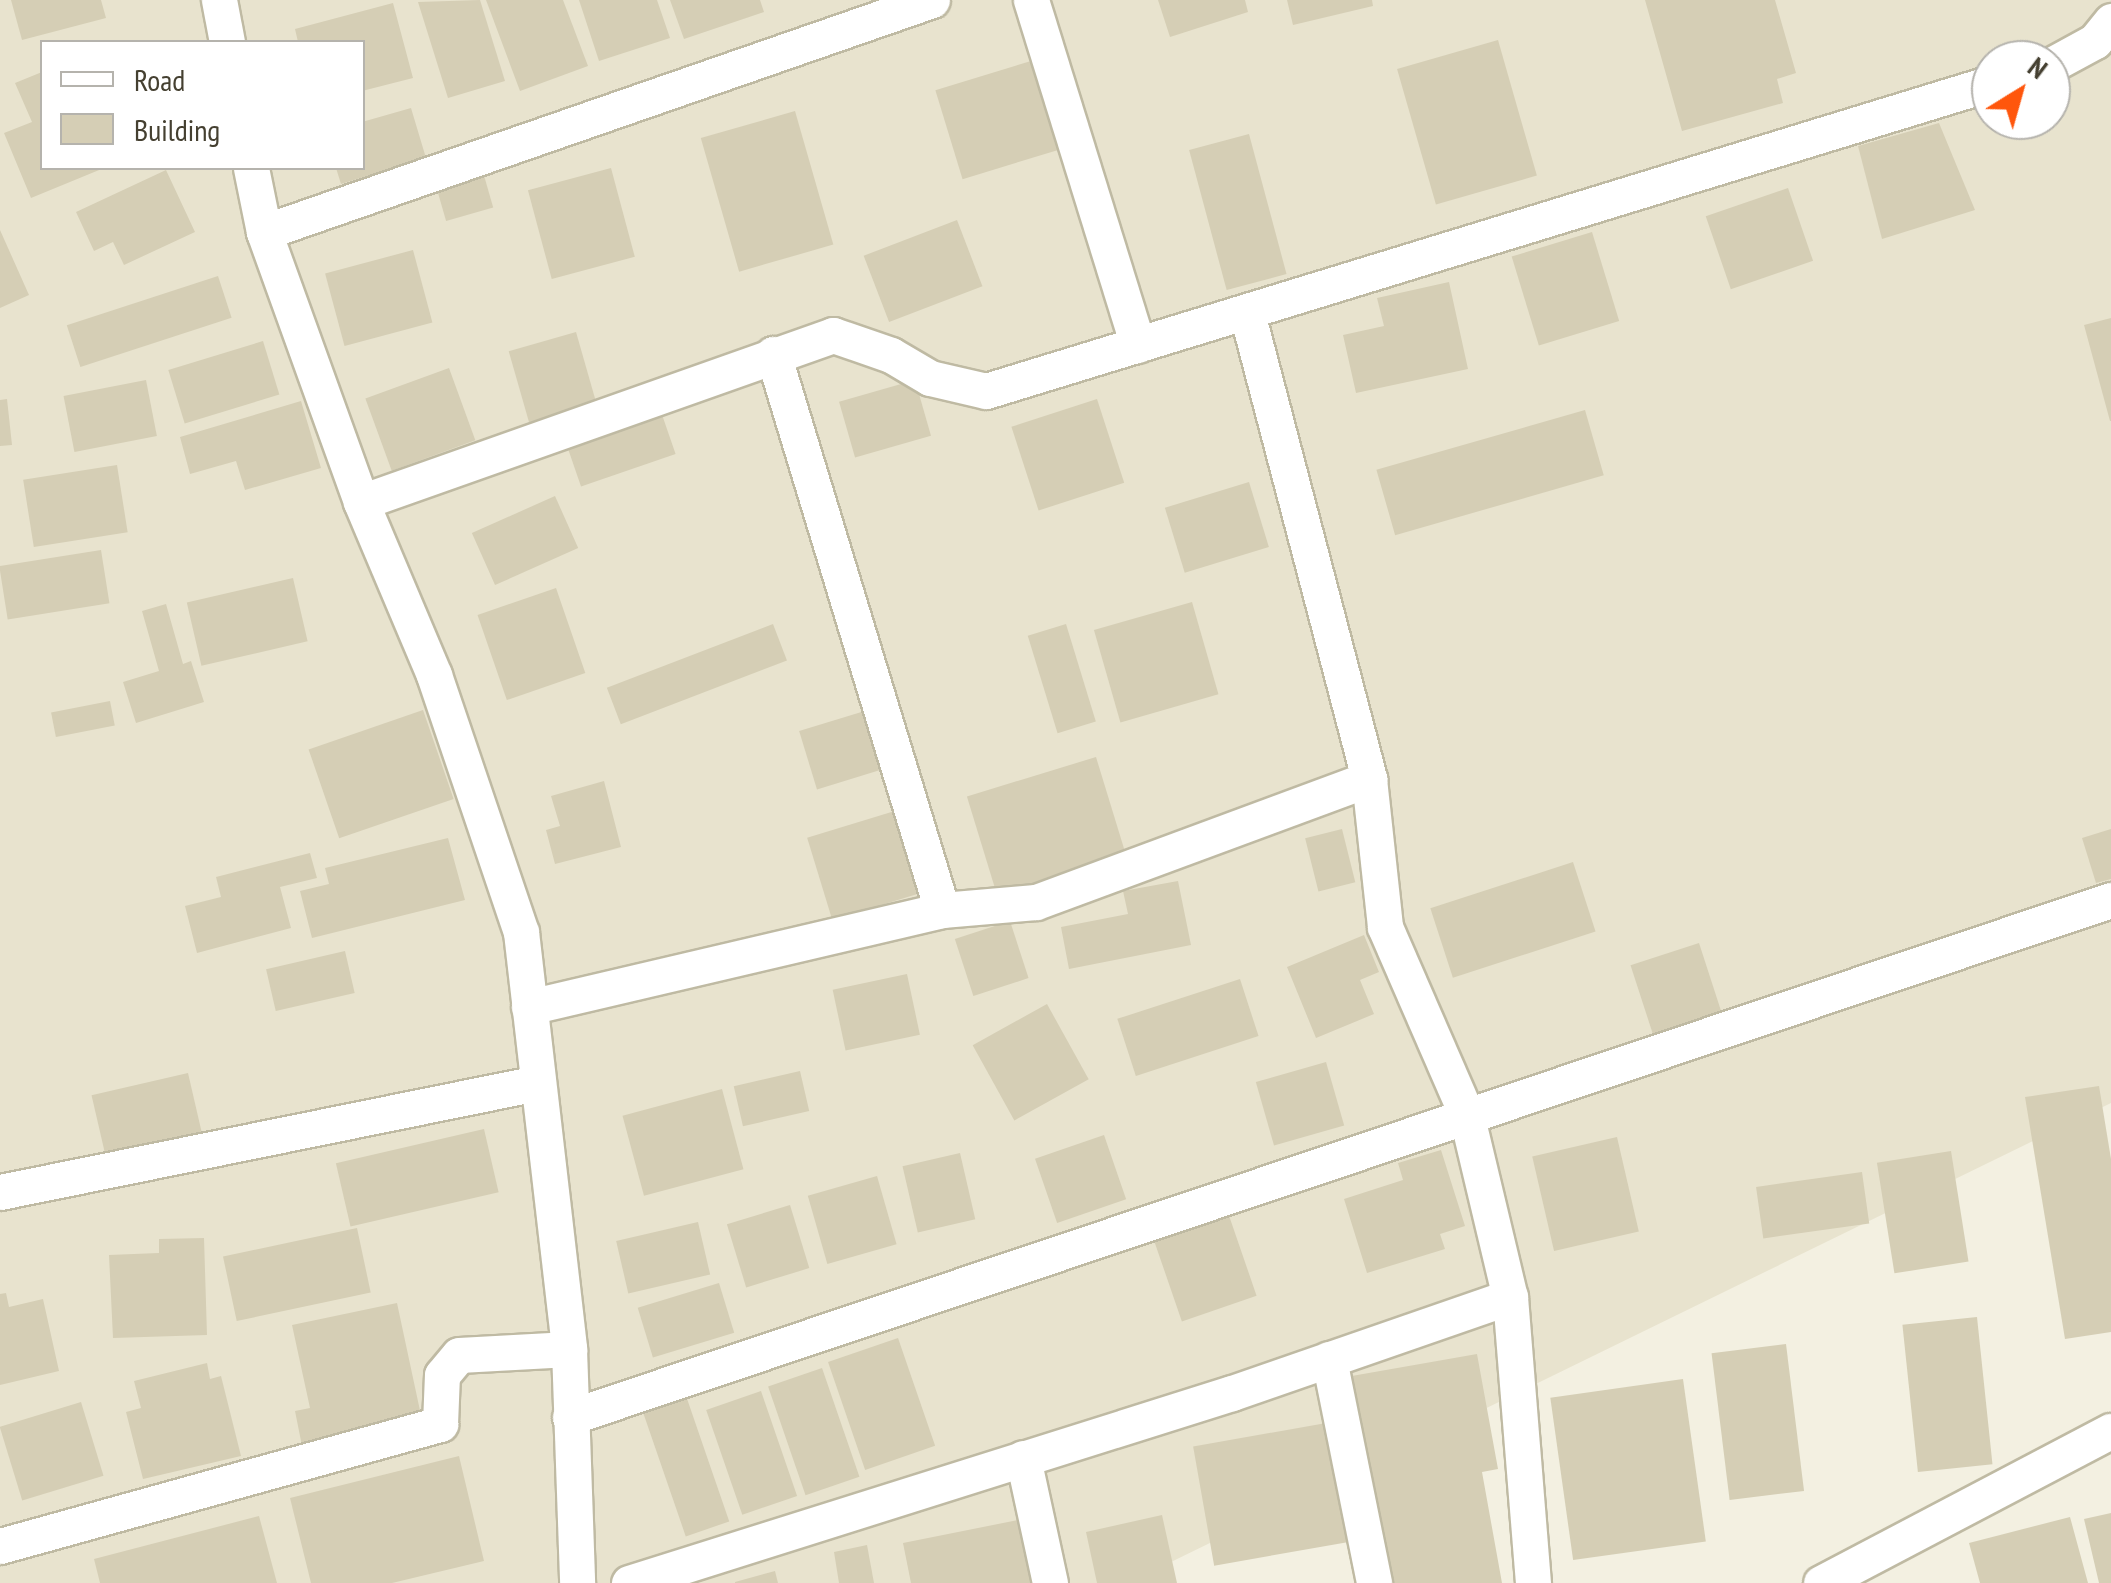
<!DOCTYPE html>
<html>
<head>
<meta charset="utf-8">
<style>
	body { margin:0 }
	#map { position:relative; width:2111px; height:1583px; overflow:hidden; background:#f3f0e1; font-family:"PT Sans Narrow",sans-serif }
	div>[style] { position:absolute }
	.residential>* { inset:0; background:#e8e3ce }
	.building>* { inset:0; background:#d5ceb5; transform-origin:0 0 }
	.roads { filter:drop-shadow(2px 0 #bfbaa3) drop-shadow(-2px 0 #bfbaa3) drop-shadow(0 2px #bfbaa3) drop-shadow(0 -2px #bfbaa3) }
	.minor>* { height:35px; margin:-17.5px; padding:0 17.5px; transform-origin:17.5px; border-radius:17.5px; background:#fff }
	span { translate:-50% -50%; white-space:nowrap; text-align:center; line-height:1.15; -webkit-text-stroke:8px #fff; paint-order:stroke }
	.legend { position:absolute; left:40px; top:40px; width:325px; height:130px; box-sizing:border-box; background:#fff; border:2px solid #b5b3ad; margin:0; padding:12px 18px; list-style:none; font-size:30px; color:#454031 }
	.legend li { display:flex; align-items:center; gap:20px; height:50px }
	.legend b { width:50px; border:2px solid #b5b3ad }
	.north { position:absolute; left:1971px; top:40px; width:100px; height:100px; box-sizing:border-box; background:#fff; border:2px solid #b5b3ad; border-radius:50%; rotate:37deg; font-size:28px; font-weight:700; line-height:40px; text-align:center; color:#454031 }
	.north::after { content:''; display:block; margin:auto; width:35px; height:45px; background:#ff560c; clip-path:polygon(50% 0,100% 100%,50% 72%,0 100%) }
</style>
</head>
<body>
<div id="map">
	<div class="residential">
		<i style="clip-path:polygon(evenodd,0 0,2111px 0,2111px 1103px,1128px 1583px,0 1583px,0 0,42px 42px,362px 42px,362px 168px,42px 168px,42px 42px,0 0,1991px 60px,2051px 60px,2051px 120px,1991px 120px,1991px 60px)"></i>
	</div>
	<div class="building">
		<i style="clip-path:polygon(11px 0,101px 0,106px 18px,22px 40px)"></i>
		<i style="clip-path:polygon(480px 0,505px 81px,448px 98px,418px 2px)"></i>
		<i style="clip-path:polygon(486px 0,563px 0,588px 66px,520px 91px)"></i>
		<i style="clip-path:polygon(579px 0,657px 0,670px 38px,599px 61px)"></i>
		<i style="clip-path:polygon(670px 0,760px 0,764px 12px,684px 39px)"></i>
		<i style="clip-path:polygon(1158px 0,1245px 0,1248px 12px,1170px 37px)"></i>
		<i style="clip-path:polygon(1287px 0,1372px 0,1373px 6px,1293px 25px)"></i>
		<i style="clip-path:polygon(1645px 0,1775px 0,1796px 73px,1777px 79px,1783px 103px,1682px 131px)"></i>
		<i style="clip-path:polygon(393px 3px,413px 78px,362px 91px,362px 42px,298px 42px,295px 29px)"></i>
		<i style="left:1498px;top:40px;width:141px;height:105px;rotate:74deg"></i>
		<i style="left:1031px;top:61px;width:93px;height:100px;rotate:73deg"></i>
		<i style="clip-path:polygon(42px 72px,42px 168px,104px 168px,31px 198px,4px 133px,32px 122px,15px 83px)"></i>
		<i style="clip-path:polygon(411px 108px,426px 158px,341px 184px,336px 168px,362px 168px,362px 122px)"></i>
		<i style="left:795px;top:111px;width:139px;height:98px;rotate:74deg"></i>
		<i style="clip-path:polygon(1939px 123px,1975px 210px,1882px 239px,1858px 146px)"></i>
		<i style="left:1249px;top:134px;width:145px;height:62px;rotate:75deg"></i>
		<i style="left:611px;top:168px;width:92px;height:86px;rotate:75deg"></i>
		<i style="clip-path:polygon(166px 170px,195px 232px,124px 265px,113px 242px,94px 251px,76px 212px)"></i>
		<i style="left:483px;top:172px;width:37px;height:49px;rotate:74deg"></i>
		<i style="left:1788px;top:188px;width:77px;height:87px;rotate:71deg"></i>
		<i style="left:957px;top:220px;width:71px;height:100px;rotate:69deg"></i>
		<i style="clip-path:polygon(0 230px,29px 295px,0 308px)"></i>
		<i style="left:1592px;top:232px;width:93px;height:84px;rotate:73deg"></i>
		<i style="left:413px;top:250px;width:75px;height:91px;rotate:75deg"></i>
		<i style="left:218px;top:276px;width:44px;height:159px;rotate:72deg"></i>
		<i style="clip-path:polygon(1449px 282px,1468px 369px,1356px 393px,1343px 335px,1384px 326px,1377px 298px)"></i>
		<i style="clip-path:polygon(2111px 318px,2111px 421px,2110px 421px,2084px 325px)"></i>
		<i style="left:576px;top:332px;width:74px;height:70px;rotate:74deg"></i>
		<i style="left:263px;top:341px;width:56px;height:99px;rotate:73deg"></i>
		<i style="left:449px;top:368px;width:77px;height:89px;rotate:70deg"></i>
		<i style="left:146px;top:380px;width:57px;height:84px;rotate:79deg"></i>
		<i style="left:915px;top:380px;width:58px;height:79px;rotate:74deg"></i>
		<i style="clip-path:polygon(7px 399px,12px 445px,0 446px,0 400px)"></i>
		<i style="left:1097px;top:399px;width:88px;height:90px;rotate:72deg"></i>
		<i style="clip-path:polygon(301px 401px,321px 468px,245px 490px,236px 461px,190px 474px,180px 437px)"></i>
		<i style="left:658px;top:403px;width:54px;height:100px;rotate:71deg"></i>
		<i style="left:1585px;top:410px;width:68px;height:217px;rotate:74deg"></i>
		<i style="left:117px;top:465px;width:68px;height:95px;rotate:81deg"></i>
		<i style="left:1249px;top:482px;width:68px;height:88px;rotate:73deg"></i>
		<i style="left:555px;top:496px;width:57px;height:91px;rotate:66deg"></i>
		<i style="left:101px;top:550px;width:54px;height:103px;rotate:81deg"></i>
		<i style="left:293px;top:578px;width:65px;height:109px;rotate:77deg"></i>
		<i style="left:556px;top:588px;width:90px;height:83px;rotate:71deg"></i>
		<i style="left:1192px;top:602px;width:96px;height:102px;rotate:74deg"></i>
		<i style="clip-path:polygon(166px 604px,183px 664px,191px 661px,204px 702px,136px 723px,123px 682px,159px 671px,142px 611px)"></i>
		<i style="left:773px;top:624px;width:39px;height:178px;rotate:69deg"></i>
		<i style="left:1066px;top:624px;width:102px;height:40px;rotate:73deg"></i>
		<i style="left:110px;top:701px;width:25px;height:60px;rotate:79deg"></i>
		<i style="left:423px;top:710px;width:94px;height:121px;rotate:71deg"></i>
		<i style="left:868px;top:710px;width:61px;height:72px;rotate:73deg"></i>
		<i style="left:1096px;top:757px;width:107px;height:135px;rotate:73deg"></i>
		<i style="clip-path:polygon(604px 781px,621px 847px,555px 864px,546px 830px,560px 826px,551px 796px)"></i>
		<i style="left:898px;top:810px;width:86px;height:95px;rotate:73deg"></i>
		<i style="left:1342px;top:829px;width:55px;height:38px;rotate:76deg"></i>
		<i style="clip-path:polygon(2111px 829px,2111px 879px,2096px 883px,2082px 838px)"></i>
		<i style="clip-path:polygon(448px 838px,465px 900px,312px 938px,300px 891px,329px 884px,325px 868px)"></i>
		<i style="clip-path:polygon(310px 853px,317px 878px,280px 887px,291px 928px,197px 953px,185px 906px,221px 897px,216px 877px)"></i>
		<i style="left:1573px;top:862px;width:73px;height:150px;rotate:72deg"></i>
		<i style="clip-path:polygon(1178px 881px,1191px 945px,1069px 969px,1061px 927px,1128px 914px,1123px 891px)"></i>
		<i style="left:1010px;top:921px;width:60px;height:58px;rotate:72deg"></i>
		<i style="clip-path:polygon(1364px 935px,1379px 972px,1360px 980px,1374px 1014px,1316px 1038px,1287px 967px)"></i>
		<i style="left:1699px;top:943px;width:72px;height:72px;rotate:72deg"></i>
		<i style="left:345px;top:951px;width:43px;height:81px;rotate:77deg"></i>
		<i style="left:907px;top:974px;width:62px;height:76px;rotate:78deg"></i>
		<i style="left:1240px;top:979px;width:60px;height:129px;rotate:72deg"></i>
		<i style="left:1047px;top:1004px;width:86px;height:85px;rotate:61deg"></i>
		<i style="left:1326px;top:1062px;width:66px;height:73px;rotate:74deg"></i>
		<i style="left:800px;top:1071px;width:41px;height:68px;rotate:77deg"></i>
		<i style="left:188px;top:1073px;width:66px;height:99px;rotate:77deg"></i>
		<i style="clip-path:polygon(2099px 1086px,2111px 1159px,2111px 1332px,2065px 1339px,2025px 1097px)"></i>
		<i style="left:722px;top:1089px;width:83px;height:103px;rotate:75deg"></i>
		<i style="left:484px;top:1129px;width:65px;height:152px;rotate:77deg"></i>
		<i style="left:1104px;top:1135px;width:68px;height:73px;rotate:71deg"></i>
		<i style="left:1617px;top:1137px;width:97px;height:87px;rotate:77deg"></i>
		<i style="clip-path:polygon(1441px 1150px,1465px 1226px,1440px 1234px,1445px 1249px,1367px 1273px,1344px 1199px,1403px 1180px,1398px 1163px)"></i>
		<i style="left:1951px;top:1151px;width:112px;height:75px;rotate:81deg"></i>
		<i style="left:960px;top:1153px;width:68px;height:59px;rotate:77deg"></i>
		<i style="left:1862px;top:1172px;width:52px;height:107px;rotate:82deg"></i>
		<i style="left:877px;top:1176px;width:71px;height:72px;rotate:74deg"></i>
		<i style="left:1225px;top:1204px;width:97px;height:79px;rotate:71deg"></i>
		<i style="left:790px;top:1205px;width:66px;height:66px;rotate:73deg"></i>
		<i style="left:698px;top:1222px;width:54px;height:84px;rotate:77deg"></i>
		<i style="left:357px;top:1228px;width:66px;height:137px;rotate:78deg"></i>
		<i style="clip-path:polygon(204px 1238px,207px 1335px,113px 1338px,109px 1255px,159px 1253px,159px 1239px)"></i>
		<i style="left:719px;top:1283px;width:52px;height:85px;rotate:73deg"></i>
		<i style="clip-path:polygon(6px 1293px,9px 1307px,43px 1299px,59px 1371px,0 1385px,0 1294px)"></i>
		<i style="clip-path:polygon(397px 1303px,422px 1420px,302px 1446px,295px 1411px,310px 1408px,292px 1325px)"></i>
		<i style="left:1977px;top:1317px;width:148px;height:75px;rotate:84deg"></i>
		<i style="left:898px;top:1338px;width:114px;height:74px;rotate:71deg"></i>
		<i style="left:1786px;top:1344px;width:148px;height:75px;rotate:83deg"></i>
		<i style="clip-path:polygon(1477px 1354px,1498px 1469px,1482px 1472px,1502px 1583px,1383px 1583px,1346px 1377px)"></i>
		<i style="clip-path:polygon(207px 1363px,210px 1379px,221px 1376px,241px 1456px,143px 1479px,126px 1412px,141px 1408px,134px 1381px)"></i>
		<i style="left:822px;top:1368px;width:115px;height:57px;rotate:71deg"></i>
		<i style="left:1683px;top:1379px;width:164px;height:134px;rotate:82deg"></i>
		<i style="left:684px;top:1390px;width:139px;height:46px;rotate:71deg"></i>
		<i style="left:761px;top:1391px;width:111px;height:58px;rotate:71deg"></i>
		<i style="left:81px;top:1402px;width:77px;height:85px;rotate:73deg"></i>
		<i style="left:1332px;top:1422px;width:121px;height:141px;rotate:80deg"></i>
		<i style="clip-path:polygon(459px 1456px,484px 1561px,392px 1583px,311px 1583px,290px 1498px)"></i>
		<i style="clip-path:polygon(2111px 1513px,2111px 1583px,2099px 1583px,2084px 1519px)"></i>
		<i style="clip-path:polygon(1162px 1515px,1177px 1583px,1097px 1583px,1086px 1532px)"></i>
		<i style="clip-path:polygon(259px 1516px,277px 1583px,100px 1583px,94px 1559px)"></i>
		<i style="clip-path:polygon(2070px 1517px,2088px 1583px,1980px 1583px,1969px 1543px)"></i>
		<i style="clip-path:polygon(1023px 1519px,1037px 1583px,911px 1583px,903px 1543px)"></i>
		<i style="clip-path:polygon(867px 1545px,874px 1583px,839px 1583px,834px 1552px)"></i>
		<i style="clip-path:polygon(775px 1571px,778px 1583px,735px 1583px,735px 1582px)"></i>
	</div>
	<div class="roads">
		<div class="minor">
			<i style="left:219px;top:0;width:43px;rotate:79.2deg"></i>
			<i style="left:1031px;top:0;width:361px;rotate:72.8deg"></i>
			<i style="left:2051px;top:65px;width:50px;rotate:-28.6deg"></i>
			<i style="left:2095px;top:41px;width:26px;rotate:-51deg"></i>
			<i style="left:251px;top:168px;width:65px;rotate:78.5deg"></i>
			<i style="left:264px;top:232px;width:287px;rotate:70.2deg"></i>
			<i style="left:361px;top:502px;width:188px;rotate:67.1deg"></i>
			<i style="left:434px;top:675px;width:271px;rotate:71.3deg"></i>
			<i style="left:521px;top:932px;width:420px;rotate:83.4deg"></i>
			<i style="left:569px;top:1349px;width:234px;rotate:88deg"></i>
			<i style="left:264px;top:232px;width:707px;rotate:-19.15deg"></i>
			<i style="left:1247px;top:313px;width:482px;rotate:75.3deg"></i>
			<i style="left:1369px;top:779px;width:149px;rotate:83.8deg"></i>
			<i style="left:1385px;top:927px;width:203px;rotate:66.5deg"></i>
			<i style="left:1466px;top:1113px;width:189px;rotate:76.6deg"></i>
			<i style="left:1510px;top:1297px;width:287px;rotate:85.4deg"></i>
			<i style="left:773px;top:354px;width:581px;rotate:73.09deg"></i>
			<i style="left:361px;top:502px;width:501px;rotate:-19.48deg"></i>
			<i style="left:833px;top:335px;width:61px;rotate:19deg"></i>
			<i style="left:891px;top:355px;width:45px;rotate:30.5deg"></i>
			<i style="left:930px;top:378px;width:57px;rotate:13.1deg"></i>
			<i style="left:986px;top:391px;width:1051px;rotate:-17.04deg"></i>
			<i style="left:529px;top:1007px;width:424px;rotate:-13.2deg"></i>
			<i style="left:942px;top:910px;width:94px;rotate:-4.9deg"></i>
			<i style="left:1036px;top:902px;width:355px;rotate:-20.3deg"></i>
			<i style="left:0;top:1192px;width:548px;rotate:-11.47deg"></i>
			<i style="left:1329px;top:1359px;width:228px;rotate:78.6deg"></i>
			<i style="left:570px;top:1417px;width:1625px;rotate:-18.55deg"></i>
			<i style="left:1023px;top:1458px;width:128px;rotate:77.8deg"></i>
			<i style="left:0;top:1546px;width:457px;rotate:-15.5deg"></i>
			<i style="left:440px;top:1424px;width:49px;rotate:-87.7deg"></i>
			<i style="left:442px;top:1375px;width:26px;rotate:-50deg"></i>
			<i style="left:459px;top:1355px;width:110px;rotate:-3.1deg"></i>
			<i style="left:629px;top:1583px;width:632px;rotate:-17.49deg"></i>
			<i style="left:1232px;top:1393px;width:294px;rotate:-19.1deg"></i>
			<i style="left:1821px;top:1583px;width:327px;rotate:-27.7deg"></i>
		</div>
	</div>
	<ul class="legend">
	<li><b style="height:12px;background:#fff"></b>Road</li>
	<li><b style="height:28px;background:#d5ceb5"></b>Building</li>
	</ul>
	<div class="north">N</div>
</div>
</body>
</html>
